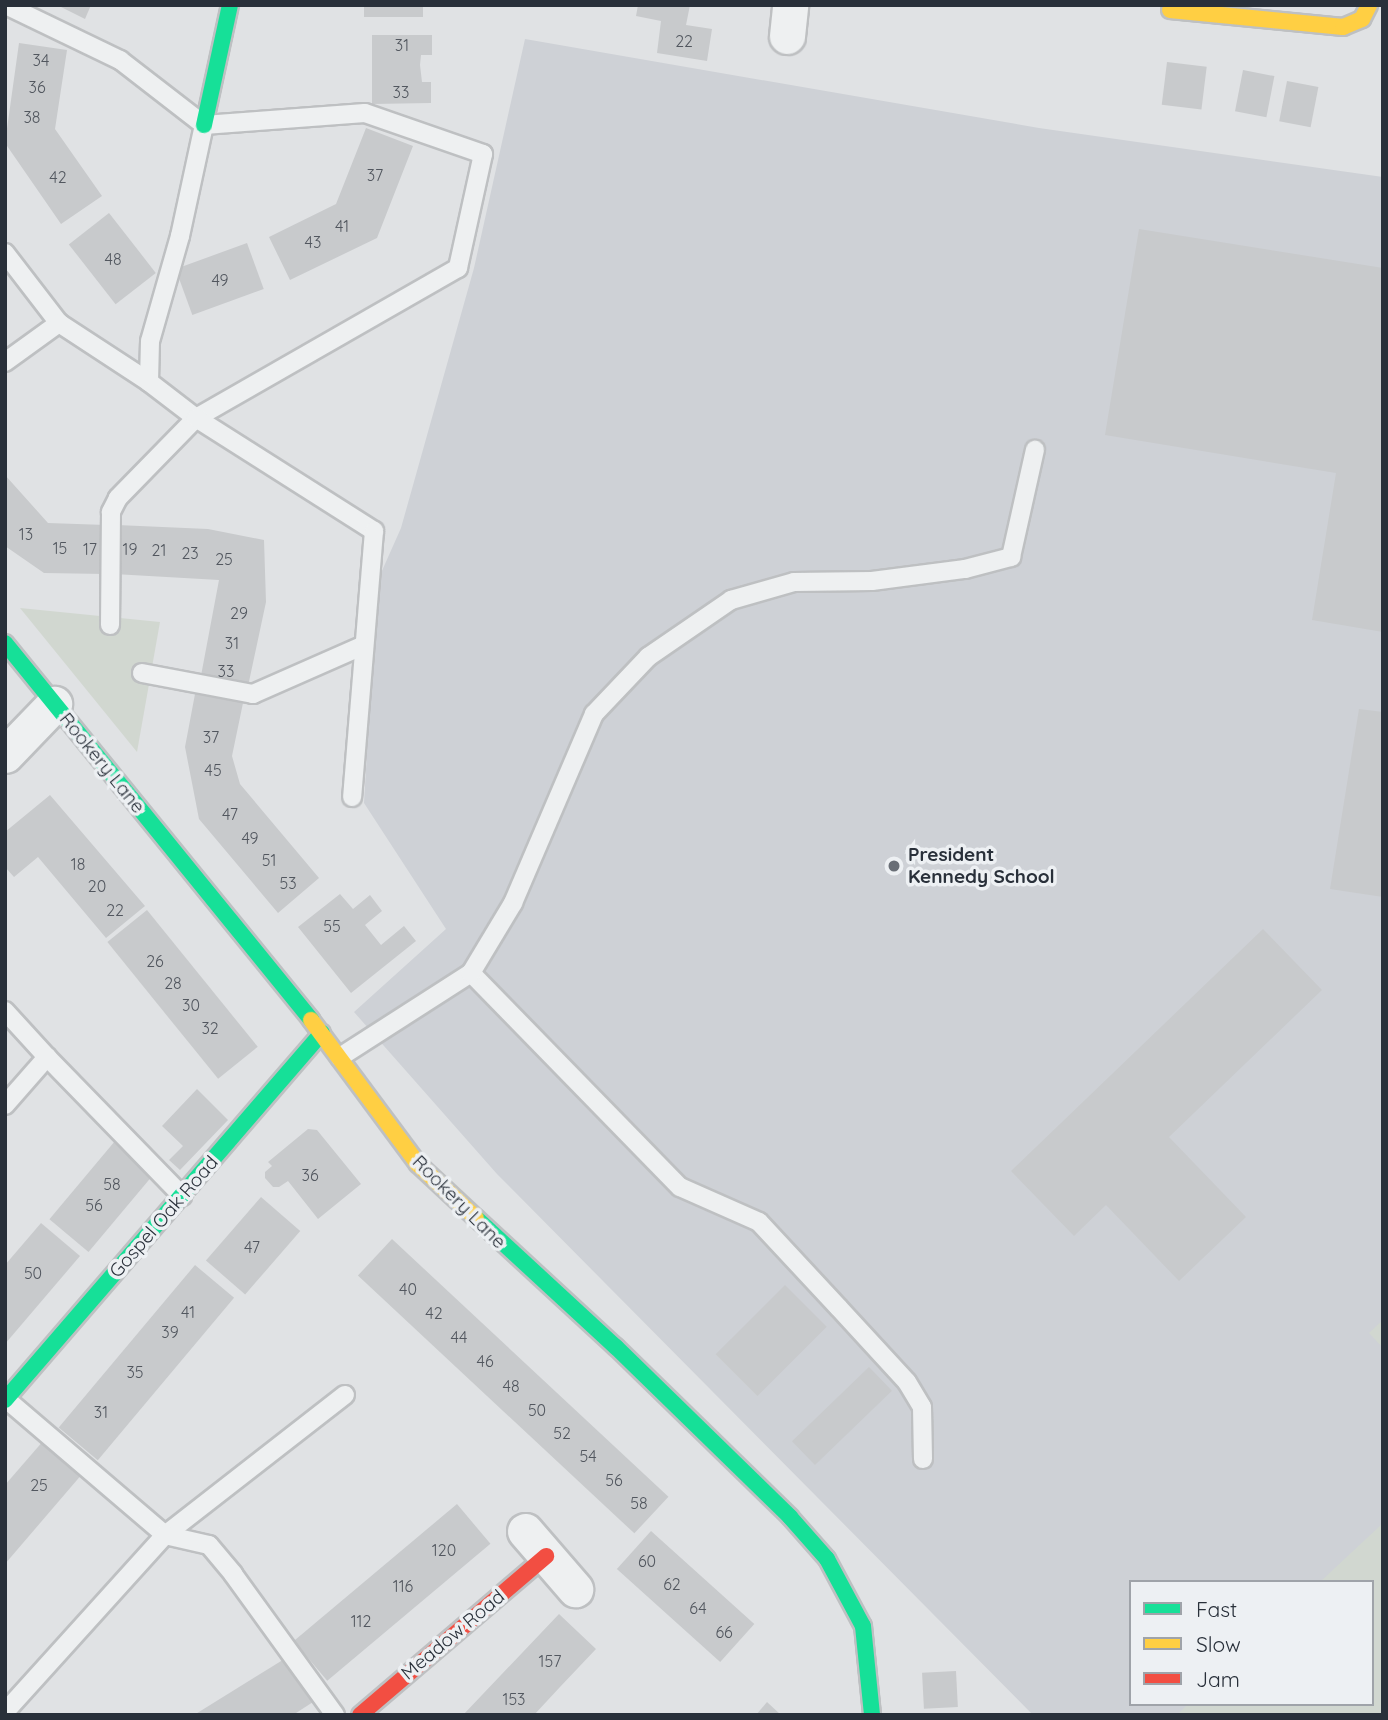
<!DOCTYPE html>
<html>
<head>
<meta charset="utf-8">
<style>
	body { margin:0 }
	#map { position:relative; width:1388px; height:1720px; overflow:hidden; background:#e0e2e4; font-family:Quicksand,sans-serif }
	div>[style] { position:absolute }
	.built>* { inset:0; background:#ced1d6 }
	.green>* { inset:0; background:#d1d7d0 }
	.building>* { inset:0; background:#c8cacc; transform-origin:0 0 }
	.roads { filter:drop-shadow(2px 0 #bec0c2) drop-shadow(-2px 0 #bec0c2) drop-shadow(0 2px #bec0c2) drop-shadow(0 -2px #bec0c2) }
	.lane>* { height:18px; margin:-9px; padding:0 9px; transform-origin:9px; border-radius:9px; background:#eef0f1 }
	.street>* { height:35px; margin:-17.5px; padding:0 17.5px; transform-origin:17.5px; border-radius:17.5px; background:#eef0f1 }
	.fast>* { height:16px; margin:-8px; padding:0 8px; transform-origin:8px; border-radius:8px; background:#16e098 }
	.slow>* { height:16px; margin:-8px; padding:0 8px; transform-origin:8px; border-radius:8px; background:#ffcf43 }
	.jam>* { height:16px; margin:-8px; padding:0 8px; transform-origin:8px; border-radius:8px; background:#f24e42 }
	.dots>* { width:19px; height:19px; translate:-50% -50%; box-sizing:border-box; border:4px solid #edf0f3; border-radius:50% }
	span { translate:-50% -50%; white-space:nowrap; text-align:center; line-height:1.15; -webkit-text-stroke:7px #edf0f3; paint-order:stroke }
	.number-label { font-size:16px; color:#52575f }
	.number-label span { -webkit-text-stroke-width:0 }
	.street-label { font-size:19px; color:#29303a }
	.poi-label { font-size:19px; color:#29303a; font-weight:700 }
	.left { translate:0 -50%; text-align:left }
	.frame { position:absolute; inset:0; border:7px solid #29303a; pointer-events:none }
	.legend { position:absolute; left:1129px; top:1580px; width:245px; height:126px; box-sizing:border-box; background:#edf0f3; border:2px solid #9fa3a9; margin:0; padding:9px 12px; list-style:none; font-size:21px; color:#29303a }
	.legend li { display:flex; align-items:center; gap:14px; height:35px }
	.legend b { width:35px; border:2px solid #9fa3a9 }
</style>
</head>
<body>
<div id="map">
	<div class="built">
		<i style="clip-path:polygon(evenodd,525px 39px,1039px 128px,1383px 177px,1383px 1715px,1033px 1715px,497px 1174px,354px 1012px,446px 929px,364px 803px,377px 582px,401px 528px,474px 268px,525px 39px,1131px 1582px,1372px 1582px,1372px 1704px,1131px 1704px,1131px 1582px)"></i>
	</div>
	<div class="green">
		<i style="clip-path:polygon(20px 608px,160px 622px,137px 752px)"></i>
		<i style="clip-path:polygon(1383px 1320px,1383px 1348px,1369px 1333px)"></i>
		<i style="clip-path:polygon(1383px 1523px,1383px 1715px,1177px 1715px,1188px 1704px,1372px 1704px,1372px 1582px,1320px 1582px)"></i>
	</div>
	<div class="building">
		<i style="clip-path:polygon(57px 5px,91px 5px,85px 19px)"></i>
		<i style="left:364px;top:5px;width:59px;height:12px"></i>
		<i style="clip-path:polygon(638px 5px,690px 5px,686px 25px,712px 29px,707px 61px,657px 53px,661px 21px,636px 16px)"></i>
		<i style="clip-path:polygon(372px 35px,432px 35px,432px 55px,421px 55px,420px 65px,422px 82px,431px 82px,431px 103px,372px 104px)"></i>
		<i style="clip-path:polygon(19px 43px,67px 50px,55px 129px,102px 196px,61px 224px,5px 143px)"></i>
		<i style="left:1167px;top:62px;width:40px;height:43px;rotate:7deg"></i>
		<i style="left:1243px;top:70px;width:32px;height:42px;rotate:11deg"></i>
		<i style="left:1287px;top:81px;width:32px;height:41px;rotate:11deg"></i>
		<i style="clip-path:polygon(366px 128px,413px 146px,377px 238px,290px 280px,269px 237px,336px 204px)"></i>
		<i style="left:109px;top:213px;width:76px;height:51px;rotate:52deg"></i>
		<i style="clip-path:polygon(1139px 229px,1383px 268px,1383px 632px,1312px 620px,1336px 473px,1105px 435px)"></i>
		<i style="left:247px;top:243px;width:49px;height:76px;rotate:70deg"></i>
		<i style="clip-path:polygon(5px 475px,48px 523px,106px 525px,105px 574px,44px 573px,5px 546px)"></i>
		<i style="clip-path:polygon(117px 525px,208px 529px,264px 540px,266px 602px,247px 691px,200px 681px,219px 580px,114px 574px)"></i>
		<i style="clip-path:polygon(195px 694px,243px 703px,232px 756px,240px 784px,319px 878px,278px 913px,199px 819px,185px 747px)"></i>
		<i style="clip-path:polygon(1359px 709px,1383px 712px,1383px 897px,1330px 889px)"></i>
		<i style="clip-path:polygon(50px 795px,145px 906px,106px 938px,38px 857px,14px 877px,5px 867px,5px 832px)"></i>
		<i style="clip-path:polygon(340px 894px,353px 909px,370px 895px,382px 911px,365px 925px,381px 945px,404px 926px,416px 941px,351px 993px,298px 927px)"></i>
		<i style="left:147px;top:910px;width:176px;height:51px;rotate:51deg"></i>
		<i style="clip-path:polygon(1263px 929px,1322px 990px,1169px 1137px,1246px 1217px,1179px 1281px,1106px 1205px,1074px 1236px,1011px 1171px)"></i>
		<i style="clip-path:polygon(197px 1089px,228px 1120px,180px 1170px,169px 1160px,183px 1146px,162px 1126px)"></i>
		<i style="clip-path:polygon(308px 1129px,317px 1130px,361px 1184px,318px 1219px,288px 1181px,279px 1187px,273px 1187px,265px 1178px,265px 1172px,272px 1166px,268px 1162px)"></i>
		<i style="left:115px;top:1141px;width:51px;height:102px;rotate:40deg"></i>
		<i style="left:261px;top:1197px;width:52px;height:84px;rotate:41deg"></i>
		<i style="clip-path:polygon(41px 1223px,80px 1256px,5px 1344px,5px 1265px)"></i>
		<i style="left:392px;top:1239px;width:378px;height:50px;rotate:43deg"></i>
		<i style="left:195px;top:1265px;width:51px;height:212px;rotate:40deg"></i>
		<i style="left:785px;top:1285px;width:59px;height:98px;rotate:45deg"></i>
		<i style="left:869px;top:1367px;width:33px;height:107px;rotate:46deg"></i>
		<i style="clip-path:polygon(44px 1440px,83px 1473px,5px 1564px,5px 1485px)"></i>
		<i style="left:457px;top:1504px;width:52px;height:213px;rotate:50deg"></i>
		<i style="left:651px;top:1531px;width:139px;height:51px;rotate:42deg"></i>
		<i style="clip-path:polygon(559px 1614px,596px 1649px,560px 1687px,534px 1715px,463px 1715px)"></i>
		<i style="clip-path:polygon(286px 1658px,313px 1702px,293px 1715px,194px 1715px)"></i>
		<i style="left:956px;top:1671px;width:36px;height:34px;rotate:87deg"></i>
		<i style="clip-path:polygon(767px 1702px,781px 1715px,756px 1715px)"></i>
	</div>
	<div class="roads">
		<div class="lane">
			<i style="left:6px;top:5px;width:127px;rotate:25.8deg"></i>
			<i style="left:120px;top:60px;width:106px;rotate:37.7deg"></i>
			<i style="left:204px;top:125px;width:161px;rotate:-4.3deg"></i>
			<i style="left:365px;top:113px;width:125px;rotate:19.2deg"></i>
			<i style="left:483px;top:154px;width:117px;rotate:102.4deg"></i>
			<i style="left:458px;top:268px;width:302px;rotate:150.2deg"></i>
			<i style="left:196px;top:418px;width:112px;rotate:134.3deg"></i>
			<i style="left:118px;top:498px;width:16px;rotate:117deg"></i>
			<i style="left:111px;top:512px;width:113px;rotate:90.5deg"></i>
			<i style="left:204px;top:125px;width:114px;rotate:102.2deg"></i>
			<i style="left:180px;top:236px;width:109px;rotate:105.9deg"></i>
			<i style="left:150px;top:341px;width:41px;rotate:91.4deg"></i>
			<i style="left:149px;top:382px;width:59px;rotate:37.5deg"></i>
			<i style="left:196px;top:418px;width:211px;rotate:32.4deg"></i>
			<i style="left:374px;top:531px;width:267px;rotate:94.7deg"></i>
			<i style="left:5px;top:253px;width:88px;rotate:52.4deg"></i>
			<i style="left:5px;top:362px;width:67px;rotate:-35.8deg"></i>
			<i style="left:59px;top:323px;width:108px;rotate:33.2deg"></i>
			<i style="left:142px;top:673px;width:113px;rotate:10.7deg"></i>
			<i style="left:253px;top:694px;width:121px;rotate:-23.8deg"></i>
			<i style="left:471px;top:973px;width:299px;rotate:45.7deg"></i>
			<i style="left:680px;top:1187px;width:86px;rotate:23.9deg"></i>
			<i style="left:759px;top:1222px;width:117px;rotate:47.1deg"></i>
			<i style="left:839px;top:1308px;width:100px;rotate:47.4deg"></i>
			<i style="left:907px;top:1382px;width:29px;rotate:59deg"></i>
			<i style="left:922px;top:1407px;width:52px;rotate:88.9deg"></i>
			<i style="left:5px;top:1011px;width:62px;rotate:47.6deg"></i>
			<i style="left:340px;top:1057px;width:156px;rotate:-32.7deg"></i>
			<i style="left:471px;top:973px;width:82px;rotate:-59deg"></i>
			<i style="left:513px;top:903px;width:206px;rotate:-66.8deg"></i>
			<i style="left:594px;top:714px;width:79px;rotate:-46.5deg"></i>
			<i style="left:648px;top:657px;width:101px;rotate:-34.5deg"></i>
			<i style="left:731px;top:600px;width:66px;rotate:-15.9deg"></i>
			<i style="left:794px;top:582px;width:78px;rotate:-0.7deg"></i>
			<i style="left:872px;top:581px;width:94px;rotate:-7.4deg"></i>
			<i style="left:965px;top:569px;width:48px;rotate:-14.6deg"></i>
			<i style="left:1011px;top:557px;width:110px;rotate:-77.4deg"></i>
			<i style="left:5px;top:1105px;width:64px;rotate:-48.8deg"></i>
			<i style="left:47px;top:1057px;width:194px;rotate:45.8deg"></i>
			<i style="left:6px;top:1399px;width:209px;rotate:40.5deg"></i>
			<i style="left:165px;top:1535px;width:228px;rotate:-37.9deg"></i>
			<i style="left:5px;top:1712px;width:239px;rotate:-47.9deg"></i>
			<i style="left:165px;top:1535px;width:45px;rotate:12.8deg"></i>
			<i style="left:209px;top:1545px;width:38px;rotate:50deg"></i>
			<i style="left:233px;top:1574px;width:174px;rotate:54.1deg"></i>
		</div>
		<div class="street">
			<i style="left:787px;top:36px;width:31px;rotate:-84deg"></i>
			<i style="left:5px;top:755px;width:71px;rotate:-46.1deg"></i>
			<i style="left:525px;top:1531px;width:77px;rotate:49.2deg"></i>
		</div>
		<div class="fast">
			<i style="left:204px;top:125px;width:123px;rotate:-77.8deg"></i>
			<i style="left:5px;top:643px;width:486px;rotate:50.9deg"></i>
			<i style="left:476px;top:1218px;width:190px;rotate:42.7deg"></i>
			<i style="left:616px;top:1347px;width:243px;rotate:44.3deg"></i>
			<i style="left:790px;top:1517px;width:56px;rotate:48.6deg"></i>
			<i style="left:827px;top:1559px;width:76px;rotate:61.8deg"></i>
			<i style="left:863px;top:1626px;width:89px;rotate:84.2deg"></i>
			<i style="left:5px;top:1400px;width:485px;rotate:-49.2deg"></i>
		</div>
		<div class="slow">
			<i style="left:1170px;top:10px;width:174px;rotate:5.6deg"></i>
			<i style="left:1343px;top:27px;width:21px;rotate:-23deg"></i>
			<i style="left:1362px;top:19px;width:16px;rotate:-63deg"></i>
			<i style="left:311px;top:1020px;width:179px;rotate:53.4deg"></i>
			<i style="left:418px;top:1164px;width:79px;rotate:43deg"></i>
		</div>
		<div class="jam">
			<i style="left:360px;top:1715px;width:245px;rotate:-40.5deg"></i>
		</div>
	</div>
	<div class="dots">
		<i style="left:894px;top:866px;background:#696e76"></i>
	</div>
	<div class="number-label">
		<span style="left:684px;top:41px">22</span>
		<span style="left:402px;top:45px">31</span>
		<span style="left:41px;top:60px">34</span>
		<span style="left:37px;top:87px">36</span>
		<span style="left:401px;top:92px">33</span>
		<span style="left:32px;top:117px">38</span>
		<span style="left:375px;top:175px">37</span>
		<span style="left:58px;top:177px">42</span>
		<span style="left:342px;top:226px">41</span>
		<span style="left:313px;top:242px">43</span>
		<span style="left:113px;top:259px">48</span>
		<span style="left:220px;top:280px">49</span>
		<span style="left:26px;top:534px">13</span>
		<span style="left:60px;top:548px">15</span>
		<span style="left:90px;top:549px">17</span>
		<span style="left:130px;top:549px">19</span>
		<span style="left:159px;top:550px">21</span>
		<span style="left:190px;top:553px">23</span>
		<span style="left:224px;top:559px">25</span>
		<span style="left:239px;top:613px">29</span>
		<span style="left:232px;top:643px">31</span>
		<span style="left:226px;top:671px">33</span>
		<span style="left:211px;top:737px">37</span>
		<span style="left:213px;top:770px">45</span>
		<span style="left:230px;top:814px">47</span>
		<span style="left:250px;top:838px">49</span>
		<span style="left:269px;top:860px">51</span>
		<span style="left:78px;top:864px">18</span>
		<span style="left:288px;top:883px">53</span>
		<span style="left:97px;top:886px">20</span>
		<span style="left:115px;top:910px">22</span>
		<span style="left:332px;top:926px">55</span>
		<span style="left:155px;top:961px">26</span>
		<span style="left:173px;top:983px">28</span>
		<span style="left:191px;top:1005px">30</span>
		<span style="left:210px;top:1028px">32</span>
		<span style="left:310px;top:1175px">36</span>
		<span style="left:112px;top:1184px">58</span>
		<span style="left:94px;top:1205px">56</span>
		<span style="left:252px;top:1247px">47</span>
		<span style="left:33px;top:1273px">50</span>
		<span style="left:408px;top:1289px">40</span>
		<span style="left:188px;top:1312px">41</span>
		<span style="left:434px;top:1313px">42</span>
		<span style="left:170px;top:1332px">39</span>
		<span style="left:459px;top:1337px">44</span>
		<span style="left:485px;top:1361px">46</span>
		<span style="left:135px;top:1372px">35</span>
		<span style="left:511px;top:1386px">48</span>
		<span style="left:537px;top:1410px">50</span>
		<span style="left:101px;top:1412px">31</span>
		<span style="left:562px;top:1433px">52</span>
		<span style="left:588px;top:1456px">54</span>
		<span style="left:614px;top:1480px">56</span>
		<span style="left:39px;top:1485px">25</span>
		<span style="left:639px;top:1503px">58</span>
		<span style="left:444px;top:1550px">120</span>
		<span style="left:647px;top:1561px">60</span>
		<span style="left:672px;top:1584px">62</span>
		<span style="left:403px;top:1586px">116</span>
		<span style="left:698px;top:1608px">64</span>
		<span style="left:361px;top:1621px">112</span>
		<span style="left:724px;top:1632px">66</span>
		<span style="left:550px;top:1661px">157</span>
		<span style="left:514px;top:1699px">153</span>
	</div>
	<div class="street-label">
		<span style="left:102px;top:763px;rotate:51deg">Rookery Lane</span>
		<span style="left:459px;top:1202px;rotate:45deg">Rookery Lane</span>
		<span style="left:164px;top:1217px;rotate:-49deg">Gospel Oak Road</span>
		<span style="left:453px;top:1635px;rotate:-40deg">Meadow Road</span>
	</div>
	<div class="poi-label">
		<span class="left" style="left:908px;top:866px">President<br>Kennedy School</span>
	</div>
	<div class="frame"></div>
	<ul class="legend">
	<li><b style="height:9px;background:#16e098"></b>Fast</li>
	<li><b style="height:9px;background:#ffcf43"></b>Slow</li>
	<li><b style="height:9px;background:#f24e42"></b>Jam</li>
	</ul>
</div>
</body>
</html>
